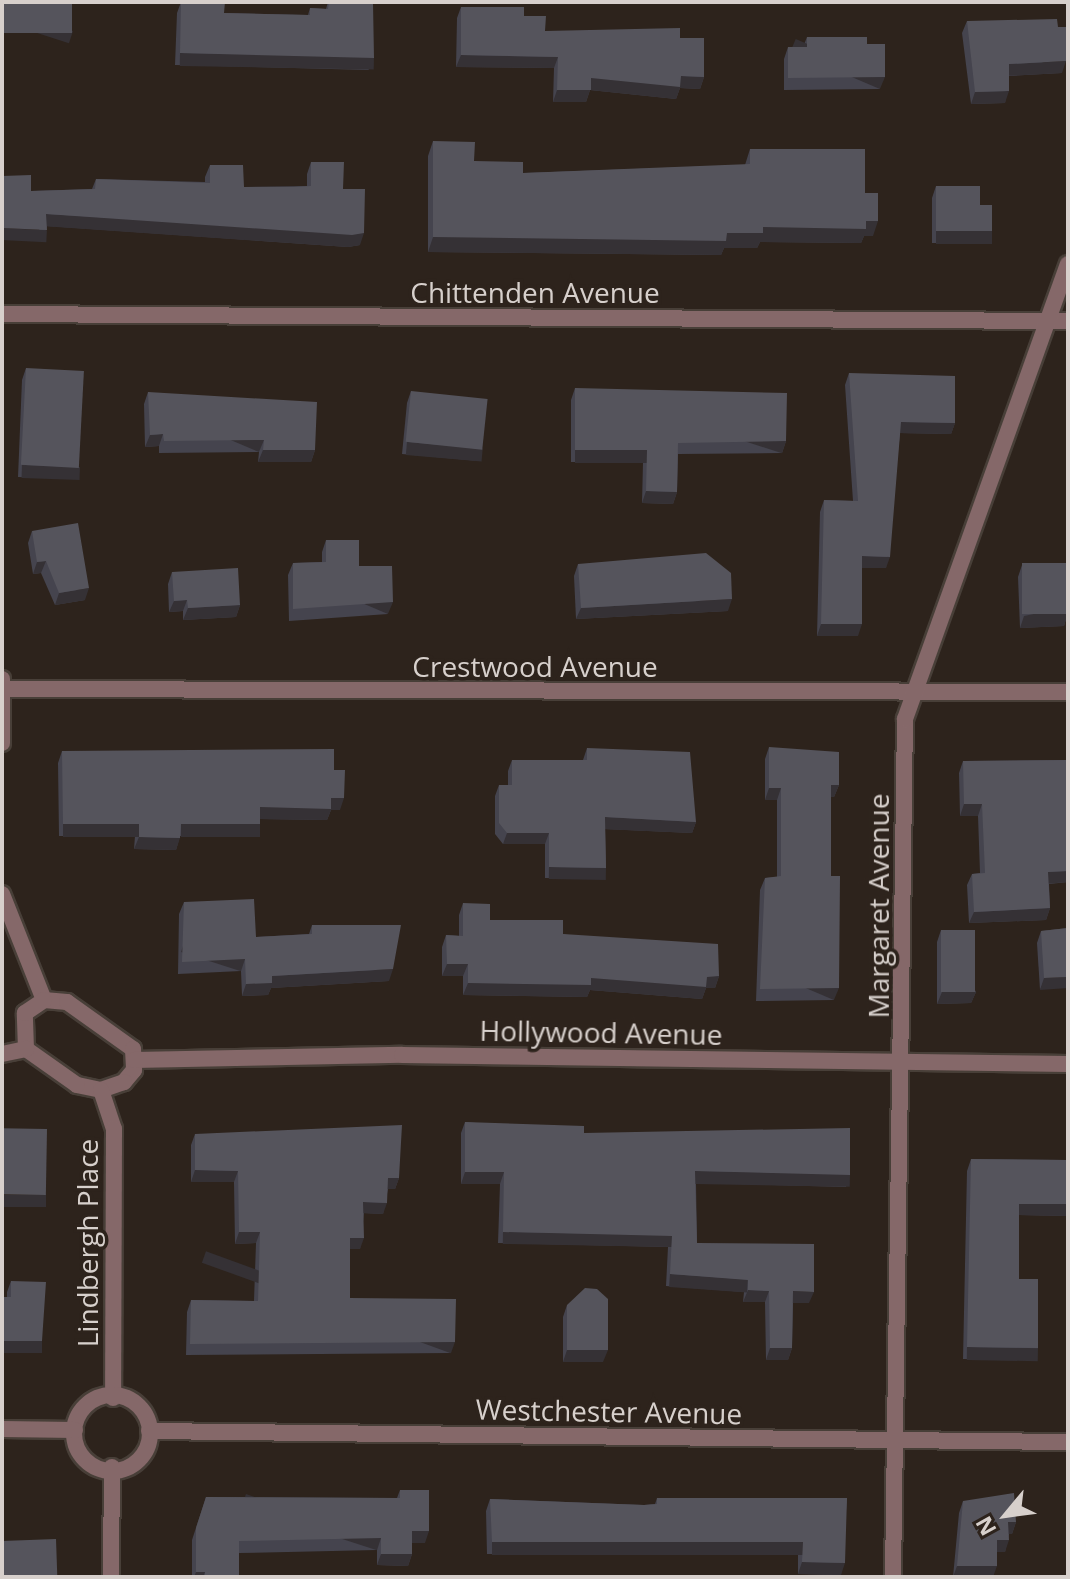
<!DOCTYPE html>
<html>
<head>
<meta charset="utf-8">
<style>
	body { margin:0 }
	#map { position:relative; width:1070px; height:1579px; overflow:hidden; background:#2d231c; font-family:"Open Sans",sans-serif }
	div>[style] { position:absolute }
	.roads { filter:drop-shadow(2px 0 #483f38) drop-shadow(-2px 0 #483f38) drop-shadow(0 2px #483f38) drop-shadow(0 -2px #483f38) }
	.minor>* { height:16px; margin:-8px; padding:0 8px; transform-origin:8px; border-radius:8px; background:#856869 }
	.minor>.ring { margin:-8px; padding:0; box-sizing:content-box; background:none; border:16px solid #856869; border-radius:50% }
	.wall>* { inset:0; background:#45444e }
	.shaded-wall>* { inset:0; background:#353135; transform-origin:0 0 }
	.building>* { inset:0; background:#55545c; transform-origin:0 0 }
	span { translate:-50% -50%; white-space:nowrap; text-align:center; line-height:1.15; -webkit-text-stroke:7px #2d231c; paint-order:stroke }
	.street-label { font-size:28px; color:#d7d0cc }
	.frame { position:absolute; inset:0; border:4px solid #d7d0cc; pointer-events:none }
	.north { position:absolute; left:966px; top:1475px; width:80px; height:80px; -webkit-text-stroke:6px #2d231c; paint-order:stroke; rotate:241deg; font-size:22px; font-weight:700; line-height:32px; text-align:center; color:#d7d0cc }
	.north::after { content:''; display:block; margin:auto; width:28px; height:36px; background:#d7d0cc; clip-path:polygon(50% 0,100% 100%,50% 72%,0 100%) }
</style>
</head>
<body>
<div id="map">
	<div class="roads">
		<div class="minor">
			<i style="left:2px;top:314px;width:1066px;rotate:0.38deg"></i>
			<i style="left:2px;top:689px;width:1066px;rotate:0.16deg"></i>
			<i style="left:2px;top:743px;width:64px;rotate:-90deg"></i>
			<i style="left:2px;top:894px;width:114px;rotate:68.4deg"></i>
			<i style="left:44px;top:1000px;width:23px;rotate:5deg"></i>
			<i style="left:67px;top:1002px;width:81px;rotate:35.5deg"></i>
			<i style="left:133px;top:1049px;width:21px;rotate:87deg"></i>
			<i style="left:134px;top:1070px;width:16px;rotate:130deg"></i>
			<i style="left:124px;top:1082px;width:24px;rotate:161deg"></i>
			<i style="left:101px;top:1090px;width:25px;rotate:-168deg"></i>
			<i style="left:77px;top:1085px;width:62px;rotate:-144.8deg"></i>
			<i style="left:26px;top:1049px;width:36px;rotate:-92deg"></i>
			<i style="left:25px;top:1013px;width:23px;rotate:-34deg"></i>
			<i style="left:2px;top:1054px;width:25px;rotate:-12deg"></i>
			<i style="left:134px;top:1060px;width:268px;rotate:-1.1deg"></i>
			<i style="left:402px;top:1055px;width:666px;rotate:0.77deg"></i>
			<i style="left:101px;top:1090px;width:41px;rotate:71.6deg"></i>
			<i style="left:114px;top:1129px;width:269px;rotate:90.2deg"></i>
			<i class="ring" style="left:74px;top:1395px;width:60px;height:60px"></i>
			<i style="left:2px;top:1429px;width:73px;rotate:0.8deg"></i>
			<i style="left:149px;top:1431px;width:919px;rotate:0.69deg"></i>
			<i style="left:111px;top:1577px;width:110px;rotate:-89.5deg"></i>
			<i style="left:893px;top:1577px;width:858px;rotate:-89.2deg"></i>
			<i style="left:905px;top:719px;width:483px;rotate:-70.3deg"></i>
		</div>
	</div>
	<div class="wall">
		<i style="clip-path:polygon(181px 2px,224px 13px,308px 15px,310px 8px,326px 9px,328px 2px,369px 70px,175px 65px,177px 13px)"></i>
		<i style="clip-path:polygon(461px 7px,524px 16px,545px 31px,680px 38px,704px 77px,700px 89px,680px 88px,676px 99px,590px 90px,586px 102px,553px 102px,554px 68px,456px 67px,457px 18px)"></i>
		<i style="clip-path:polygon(967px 21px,1062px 73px,1009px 76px,1005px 103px,971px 104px,962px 33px)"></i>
		<i style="clip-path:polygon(807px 37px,867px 44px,880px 89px,784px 90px,784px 59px,788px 47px,803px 47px)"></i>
		<i style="clip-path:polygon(433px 141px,474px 161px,523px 173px,745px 165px,750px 149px,865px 193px,873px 236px,864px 236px,861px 243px,760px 242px,757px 248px,724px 248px,721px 255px,428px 252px,428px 156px)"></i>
		<i style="clip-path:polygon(311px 162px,343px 189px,360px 245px,348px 247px,47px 226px,42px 242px,31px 191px,92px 189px,96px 179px,205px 182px,205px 177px,210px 165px,244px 187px,307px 186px,307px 174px)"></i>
		<i style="clip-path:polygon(936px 186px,980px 205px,992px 231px,988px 243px,932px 243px,932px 198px)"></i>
		<i style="clip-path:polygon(26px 368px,75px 479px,18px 477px,22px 380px)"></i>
		<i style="clip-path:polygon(849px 373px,955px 423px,951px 434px,900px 433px,886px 568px,862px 568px,858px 636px,817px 636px,820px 512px,824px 500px,853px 501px,845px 385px)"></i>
		<i style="clip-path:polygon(575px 388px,786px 441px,782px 453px,678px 454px,677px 492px,673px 504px,642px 503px,643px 462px,571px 462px,571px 400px)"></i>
		<i style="clip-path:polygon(411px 391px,479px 461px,402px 454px,407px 403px)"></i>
		<i style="clip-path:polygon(148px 392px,315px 450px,311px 462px,258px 462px,259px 452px,159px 453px,159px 446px,145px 447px,144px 404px)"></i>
		<i style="clip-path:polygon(32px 531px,85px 600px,55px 605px,41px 573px,33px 574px,28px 543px)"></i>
		<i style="clip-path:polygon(326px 540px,359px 566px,388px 614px,289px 621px,288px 575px,293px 563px,322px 562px,322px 552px)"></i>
		<i style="clip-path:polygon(578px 564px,728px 611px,576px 619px,574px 576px)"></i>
		<i style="clip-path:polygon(1022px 565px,1066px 619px,1064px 626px,1020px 628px,1018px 577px)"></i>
		<i style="clip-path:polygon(172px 572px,240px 605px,236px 617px,183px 620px,183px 611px,169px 612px,168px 584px)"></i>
		<i style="clip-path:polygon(769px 747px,839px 785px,834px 797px,831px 797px,831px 876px,834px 1000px,756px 1001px,760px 890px,765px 878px,777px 877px,777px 800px,765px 800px,765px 759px)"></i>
		<i style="clip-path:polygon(587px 748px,696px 822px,692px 833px,605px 829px,606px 868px,602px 879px,545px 878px,545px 844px,503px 844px,495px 834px,495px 796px,499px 785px,508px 785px,508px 771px,512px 760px,583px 760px)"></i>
		<i style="clip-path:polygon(62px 751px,334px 770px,340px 810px,331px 810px,327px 820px,260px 819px,260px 824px,256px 836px,180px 836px,176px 850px,134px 849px,135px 836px,59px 836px,58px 763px)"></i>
		<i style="clip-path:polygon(1068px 760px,1068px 882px,1049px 884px,1050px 908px,1046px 920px,969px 923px,967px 885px,972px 874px,980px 873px,978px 816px,960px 816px,959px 773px,963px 761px)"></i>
		<i style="clip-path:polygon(184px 902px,256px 937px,309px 934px,312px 925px,389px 981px,271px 988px,268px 995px,242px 996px,241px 971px,178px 974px,179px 914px)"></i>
		<i style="clip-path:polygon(463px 903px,490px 920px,563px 934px,719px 976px,715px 988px,706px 988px,702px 999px,590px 990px,587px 997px,463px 995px,463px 976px,442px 976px,442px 947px,446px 935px,459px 936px,459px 915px)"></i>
		<i style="clip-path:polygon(1068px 928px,1040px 990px,1037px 943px,1041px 931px)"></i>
		<i style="clip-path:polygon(941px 930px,976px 992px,971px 1003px,937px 1004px,937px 942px)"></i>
		<i style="clip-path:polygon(465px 1122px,584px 1133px,850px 1175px,846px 1187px,696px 1183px,697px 1243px,809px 1303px,793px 1303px,792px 1348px,788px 1360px,766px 1360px,765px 1302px,743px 1302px,744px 1292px,666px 1286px,668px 1247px,498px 1243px,500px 1184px,461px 1184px,461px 1133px)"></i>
		<i style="clip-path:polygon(195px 1134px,399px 1178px,395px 1189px,388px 1189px,383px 1214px,364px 1213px,360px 1249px,350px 1249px,350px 1298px,451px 1353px,186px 1355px,187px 1312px,191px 1300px,254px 1301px,256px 1243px,235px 1244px,234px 1182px,191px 1182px,191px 1145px)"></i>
		<i style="clip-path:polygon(971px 1159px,1068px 1160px,1068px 1216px,1019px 1215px,1019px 1279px,1038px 1348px,1034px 1360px,963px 1359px,967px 1171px)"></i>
		<i style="clip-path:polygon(11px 1281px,38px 1353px,2px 1353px,2px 1297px,7px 1297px,7px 1292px)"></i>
		<i style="clip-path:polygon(567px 1305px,603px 1362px,563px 1362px,563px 1317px)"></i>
		<i style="clip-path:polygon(400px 1490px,425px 1543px,412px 1543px,412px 1554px,408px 1566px,377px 1565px,377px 1550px,239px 1553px,239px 1577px,192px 1577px,192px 1540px,206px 1497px,397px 1498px)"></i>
		<i style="clip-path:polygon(657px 1498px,847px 1498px,841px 1575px,798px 1574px,798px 1553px,487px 1554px,486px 1511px,490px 1499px,644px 1505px,655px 1504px)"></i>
		<i style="clip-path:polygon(963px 1501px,1016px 1522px,1012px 1534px,1009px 1534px,1005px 1552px,997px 1552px,993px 1577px,953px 1577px,959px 1513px)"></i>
	</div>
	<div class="shaded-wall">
		<i style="left:73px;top:31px;width:13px;height:71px;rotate:108deg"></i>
		<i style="left:180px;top:53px;width:194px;height:13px;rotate:1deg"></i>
		<i style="clip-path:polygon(461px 55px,558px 57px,554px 68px,456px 67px)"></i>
		<i style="clip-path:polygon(1066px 61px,1062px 73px,1004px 76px,1009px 64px)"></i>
		<i style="clip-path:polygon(681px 76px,704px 77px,700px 89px,680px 88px,676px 99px,590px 90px,586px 102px,553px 102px,557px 90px,591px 78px)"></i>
		<i style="left:885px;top:77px;width:13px;height:97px;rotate:113deg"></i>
		<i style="clip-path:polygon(1009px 91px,1005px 103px,971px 104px,975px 92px)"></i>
		<i style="clip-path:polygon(46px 214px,364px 233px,360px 245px,348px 247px,42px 226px)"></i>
		<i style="clip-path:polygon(866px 221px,878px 221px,873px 236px,864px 236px,861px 243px,760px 242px,757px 248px,724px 248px,721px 255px,428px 252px,433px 237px,727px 233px,763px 227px)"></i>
		<i style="left:2px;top:228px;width:45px;height:12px;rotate:3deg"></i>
		<i style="left:936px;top:231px;width:56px;height:13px"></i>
		<i style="clip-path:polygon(901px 422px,955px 423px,951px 434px,896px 433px)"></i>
		<i style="clip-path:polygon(163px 434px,159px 446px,145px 447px,150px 435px)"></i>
		<i style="left:264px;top:440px;width:13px;height:100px;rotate:113deg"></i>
		<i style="left:786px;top:441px;width:13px;height:108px;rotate:108deg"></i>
		<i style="left:407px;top:442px;width:76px;height:13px;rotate:5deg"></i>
		<i style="clip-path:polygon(263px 450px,315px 450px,311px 462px,258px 462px)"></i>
		<i style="left:575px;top:450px;width:72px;height:13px"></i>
		<i style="left:22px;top:465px;width:58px;height:13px;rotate:2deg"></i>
		<i style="clip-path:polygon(646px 491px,677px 492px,673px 504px,642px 503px)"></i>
		<i style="clip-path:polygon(862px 556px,890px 557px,886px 568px,858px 568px)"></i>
		<i style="clip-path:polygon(46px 561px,41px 573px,33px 574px,37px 562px)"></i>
		<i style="clip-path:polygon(89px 588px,85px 600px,55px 605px,59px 593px)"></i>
		<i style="clip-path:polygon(732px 599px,728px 611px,576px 619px,581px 608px)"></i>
		<i style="clip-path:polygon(187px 600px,183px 611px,169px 612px,174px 601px)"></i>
		<i style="left:393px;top:602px;width:13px;height:100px;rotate:113deg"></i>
		<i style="clip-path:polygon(240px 605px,236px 617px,183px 620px,188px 608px)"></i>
		<i style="clip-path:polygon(1068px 607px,1068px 619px,1066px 619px,1064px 626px,1020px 628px,1024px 616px)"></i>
		<i style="clip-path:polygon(821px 624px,862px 624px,858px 636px,817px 636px)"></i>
		<i style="clip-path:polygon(831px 785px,839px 785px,834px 797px,826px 797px)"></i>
		<i style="clip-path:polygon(769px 788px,781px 788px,777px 800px,765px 800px)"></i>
		<i style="clip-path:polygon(331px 798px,344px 798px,340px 810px,331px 810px,327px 820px,256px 819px,260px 807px)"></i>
		<i style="clip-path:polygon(964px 804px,982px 804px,978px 816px,960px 816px)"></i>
		<i style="clip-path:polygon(605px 817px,696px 822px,692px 833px,601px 829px)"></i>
		<i style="left:63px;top:824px;width:76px;height:13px"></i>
		<i style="left:181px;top:824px;width:79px;height:13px"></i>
		<i style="clip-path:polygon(507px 833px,549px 833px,545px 844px,503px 844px)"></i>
		<i style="clip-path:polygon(139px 837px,180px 838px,176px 850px,134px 849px)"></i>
		<i style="left:549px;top:867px;width:57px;height:12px;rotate:1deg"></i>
		<i style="clip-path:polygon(1068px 871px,1068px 882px,1044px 884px,1048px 872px)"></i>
		<i style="clip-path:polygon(1050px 908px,1046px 920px,969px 923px,974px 912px)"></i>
		<i style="left:245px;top:959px;width:13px;height:63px;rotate:108deg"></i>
		<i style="clip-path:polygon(447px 964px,468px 964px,463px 976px,442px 976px)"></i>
		<i style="clip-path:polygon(393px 969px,389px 981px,271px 988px,268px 995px,242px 996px,246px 984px,272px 976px)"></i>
		<i style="clip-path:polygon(719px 976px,715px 988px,706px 988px,702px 999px,590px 990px,587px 997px,463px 995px,468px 983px,591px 978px)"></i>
		<i style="clip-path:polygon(1068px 977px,1068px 988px,1040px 990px,1044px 978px)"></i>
		<i style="left:839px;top:988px;width:13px;height:79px;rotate:113deg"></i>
		<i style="clip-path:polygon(942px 992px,976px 992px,971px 1003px,937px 1004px)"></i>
		<i style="clip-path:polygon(195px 1170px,238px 1171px,234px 1182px,191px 1182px)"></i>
		<i style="left:695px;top:1171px;width:155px;height:13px;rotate:1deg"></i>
		<i style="clip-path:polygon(465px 1172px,504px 1172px,500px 1184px,461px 1184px)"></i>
		<i style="clip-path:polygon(388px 1178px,399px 1178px,395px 1189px,384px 1189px)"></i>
		<i style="left:2px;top:1195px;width:44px;height:12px"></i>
		<i style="clip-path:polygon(363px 1202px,387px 1203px,383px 1214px,359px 1213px)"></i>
		<i style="clip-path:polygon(1019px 1204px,1068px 1204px,1068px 1216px,1015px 1215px)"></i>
		<i style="clip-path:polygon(239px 1232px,260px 1232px,256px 1243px,235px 1244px)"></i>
		<i style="left:503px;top:1232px;width:169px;height:12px;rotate:1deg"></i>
		<i style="clip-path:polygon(350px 1238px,364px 1238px,360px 1249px,346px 1249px)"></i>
		<i style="left:670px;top:1274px;width:78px;height:13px;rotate:4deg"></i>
		<i style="clip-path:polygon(748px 1290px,769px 1291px,765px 1302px,743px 1302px)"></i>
		<i style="clip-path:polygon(793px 1291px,814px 1292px,809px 1303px,789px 1303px)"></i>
		<i style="left:2px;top:1341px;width:40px;height:12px"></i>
		<i style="left:455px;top:1342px;width:12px;height:265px;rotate:110deg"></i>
		<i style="left:967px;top:1347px;width:71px;height:13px;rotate:1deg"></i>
		<i style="clip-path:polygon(770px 1348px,792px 1348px,788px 1360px,766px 1360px)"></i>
		<i style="clip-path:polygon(567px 1350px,608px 1350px,603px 1362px,563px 1362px)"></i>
		<i style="clip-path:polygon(1008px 1522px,1016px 1522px,1012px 1534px,1004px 1534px)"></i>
		<i style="clip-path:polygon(412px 1531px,429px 1531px,425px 1543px,408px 1543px)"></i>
		<i style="left:381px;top:1538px;width:13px;height:142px;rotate:108deg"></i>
		<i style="clip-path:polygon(997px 1540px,1009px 1540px,1005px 1552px,993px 1552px)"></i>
		<i style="left:492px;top:1542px;width:311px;height:13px"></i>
		<i style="clip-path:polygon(381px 1554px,412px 1554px,408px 1566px,377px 1565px)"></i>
		<i style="clip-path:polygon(802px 1562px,845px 1563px,841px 1575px,798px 1574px)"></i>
		<i style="clip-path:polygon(957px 1566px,997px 1566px,993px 1577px,953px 1577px)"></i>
		<i style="clip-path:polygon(196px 1572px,205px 1572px,203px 1577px,194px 1577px)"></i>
	</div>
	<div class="building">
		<i style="left:2px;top:2px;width:70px;height:31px"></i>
		<i style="clip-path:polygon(181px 2px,225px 2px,224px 13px,310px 15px,310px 8px,328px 9px,329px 2px,373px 3px,374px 58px,180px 53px)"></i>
		<i style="clip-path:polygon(461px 7px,524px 7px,524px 16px,546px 16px,545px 31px,680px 28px,680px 38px,704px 38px,704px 77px,681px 76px,680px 87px,591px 78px,591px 90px,557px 90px,558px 57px,461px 55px)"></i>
		<i style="clip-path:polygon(1057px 19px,1058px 27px,1066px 27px,1066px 61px,1009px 64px,1009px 91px,975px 92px,967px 21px)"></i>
		<i style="clip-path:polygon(807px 37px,867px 37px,867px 44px,885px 44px,885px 77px,788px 78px,788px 47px,807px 47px)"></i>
		<i style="clip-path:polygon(433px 141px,475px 142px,474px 161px,523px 162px,523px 173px,750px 164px,750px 149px,865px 149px,865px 193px,878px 193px,878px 221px,866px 221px,866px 229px,763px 227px,763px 233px,727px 233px,726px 241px,433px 237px)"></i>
		<i style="clip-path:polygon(311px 162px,344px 162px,343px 189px,365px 189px,364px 233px,352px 235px,46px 214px,47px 230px,2px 228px,2px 176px,31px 175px,31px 191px,95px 189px,96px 179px,210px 183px,210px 165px,243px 165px,244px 187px,293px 187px,311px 186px)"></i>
		<i style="clip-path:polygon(936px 186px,980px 186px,980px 205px,992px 205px,992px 231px,936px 231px)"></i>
		<i style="left:26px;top:368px;width:58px;height:97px;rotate:3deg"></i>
		<i style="clip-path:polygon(849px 373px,955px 376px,955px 423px,901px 422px,890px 557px,862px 556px,862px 624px,821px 624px,824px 500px,858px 501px)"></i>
		<i style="clip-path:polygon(575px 388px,787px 393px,786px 441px,678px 443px,677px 492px,646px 491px,647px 450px,575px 450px)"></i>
		<i style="left:411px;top:391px;width:77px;height:51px;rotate:6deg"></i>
		<i style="clip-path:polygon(148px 392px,317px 402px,315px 450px,263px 450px,264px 440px,164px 441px,163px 434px,150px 435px)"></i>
		<i style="clip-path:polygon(78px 523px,89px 588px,59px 593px,46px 561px,37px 562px,32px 531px)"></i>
		<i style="clip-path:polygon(326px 540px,359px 540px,359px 566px,392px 566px,393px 602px,293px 609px,293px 563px,326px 562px)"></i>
		<i style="clip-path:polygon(706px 553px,731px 573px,732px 599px,581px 608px,578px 564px)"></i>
		<i style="left:1068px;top:563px;width:51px;height:46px;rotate:90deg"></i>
		<i style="clip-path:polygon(238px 568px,240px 605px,188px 608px,187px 600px,174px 601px,172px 572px)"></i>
		<i style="clip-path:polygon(769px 747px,839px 752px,839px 785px,831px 785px,831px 876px,840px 876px,839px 988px,760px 989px,765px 878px,781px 876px,781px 788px,769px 788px)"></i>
		<i style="clip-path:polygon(587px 748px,690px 752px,696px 822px,605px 817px,606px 868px,549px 867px,549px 833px,507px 833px,499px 823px,499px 785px,512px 785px,512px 760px,587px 760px)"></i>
		<i style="clip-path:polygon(334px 749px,334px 770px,345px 770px,344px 798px,331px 798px,331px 809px,260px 807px,260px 824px,181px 824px,180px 838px,139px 837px,139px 824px,63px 824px,62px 751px)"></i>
		<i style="clip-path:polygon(1068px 760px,1068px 871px,1048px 872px,1050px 908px,974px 912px,972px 874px,985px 873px,982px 804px,964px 804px,963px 761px)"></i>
		<i style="clip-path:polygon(254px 899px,256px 937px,312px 934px,312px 925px,401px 925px,393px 969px,272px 976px,272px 983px,246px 984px,245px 959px,182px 962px,184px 902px)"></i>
		<i style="clip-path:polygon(463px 903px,490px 904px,490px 920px,563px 920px,563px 934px,718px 944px,719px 976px,707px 977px,706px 987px,591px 978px,591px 985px,468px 983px,468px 964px,447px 964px,446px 935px,463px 936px)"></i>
		<i style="clip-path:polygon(1068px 928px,1068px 977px,1044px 978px,1041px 931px)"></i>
		<i style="left:941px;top:930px;width:34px;height:62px"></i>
		<i style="clip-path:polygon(465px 1122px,584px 1126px,584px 1133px,850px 1128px,850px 1175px,695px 1171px,697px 1243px,814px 1244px,814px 1292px,793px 1291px,792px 1348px,770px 1348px,769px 1291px,748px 1290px,748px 1280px,670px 1274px,672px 1236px,503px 1232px,504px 1172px,465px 1172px)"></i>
		<i style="clip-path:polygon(402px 1125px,399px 1178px,388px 1178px,387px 1203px,363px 1202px,364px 1238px,350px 1238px,350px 1298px,456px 1299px,455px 1342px,190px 1344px,191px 1300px,258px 1301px,260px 1232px,239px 1232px,238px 1171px,195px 1170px,195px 1134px)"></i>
		<i style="left:47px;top:1129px;width:66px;height:45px;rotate:91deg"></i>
		<i style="clip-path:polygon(971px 1159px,1068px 1160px,1068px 1204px,1019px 1204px,1019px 1279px,1038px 1279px,1038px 1348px,967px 1347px)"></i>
		<i style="clip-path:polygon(11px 1281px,46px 1282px,42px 1341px,2px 1341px,2px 1297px,11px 1297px)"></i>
		<i style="clip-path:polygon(585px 1288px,597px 1289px,608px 1299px,608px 1350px,567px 1350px,567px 1305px)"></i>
		<i style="clip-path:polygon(400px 1490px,429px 1490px,429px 1531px,412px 1531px,412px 1554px,381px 1554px,381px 1538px,239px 1541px,239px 1577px,205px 1577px,205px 1572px,196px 1572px,196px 1528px,206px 1497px,400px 1498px)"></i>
		<i style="clip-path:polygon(1014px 1493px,1016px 1522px,1008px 1522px,1009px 1540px,997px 1540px,997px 1566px,957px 1566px,963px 1501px)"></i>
		<i style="clip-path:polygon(657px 1498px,847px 1498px,845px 1563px,802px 1562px,803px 1542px,492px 1542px,490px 1499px,644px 1505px,657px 1504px)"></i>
		<i style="left:56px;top:1539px;width:38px;height:54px;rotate:88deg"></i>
	</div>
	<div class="street-label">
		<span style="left:535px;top:292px">Chittenden Avenue</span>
		<span style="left:535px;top:666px">Crestwood Avenue</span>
		<span style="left:878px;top:906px;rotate:-90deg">Margaret Avenue</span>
		<span style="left:601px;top:1032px;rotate:1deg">Hollywood Avenue</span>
		<span style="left:87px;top:1243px;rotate:-90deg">Lindbergh Place</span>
		<span style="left:609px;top:1411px;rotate:1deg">Westchester Avenue</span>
	</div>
	<div class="frame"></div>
	<div class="north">N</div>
</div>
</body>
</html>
